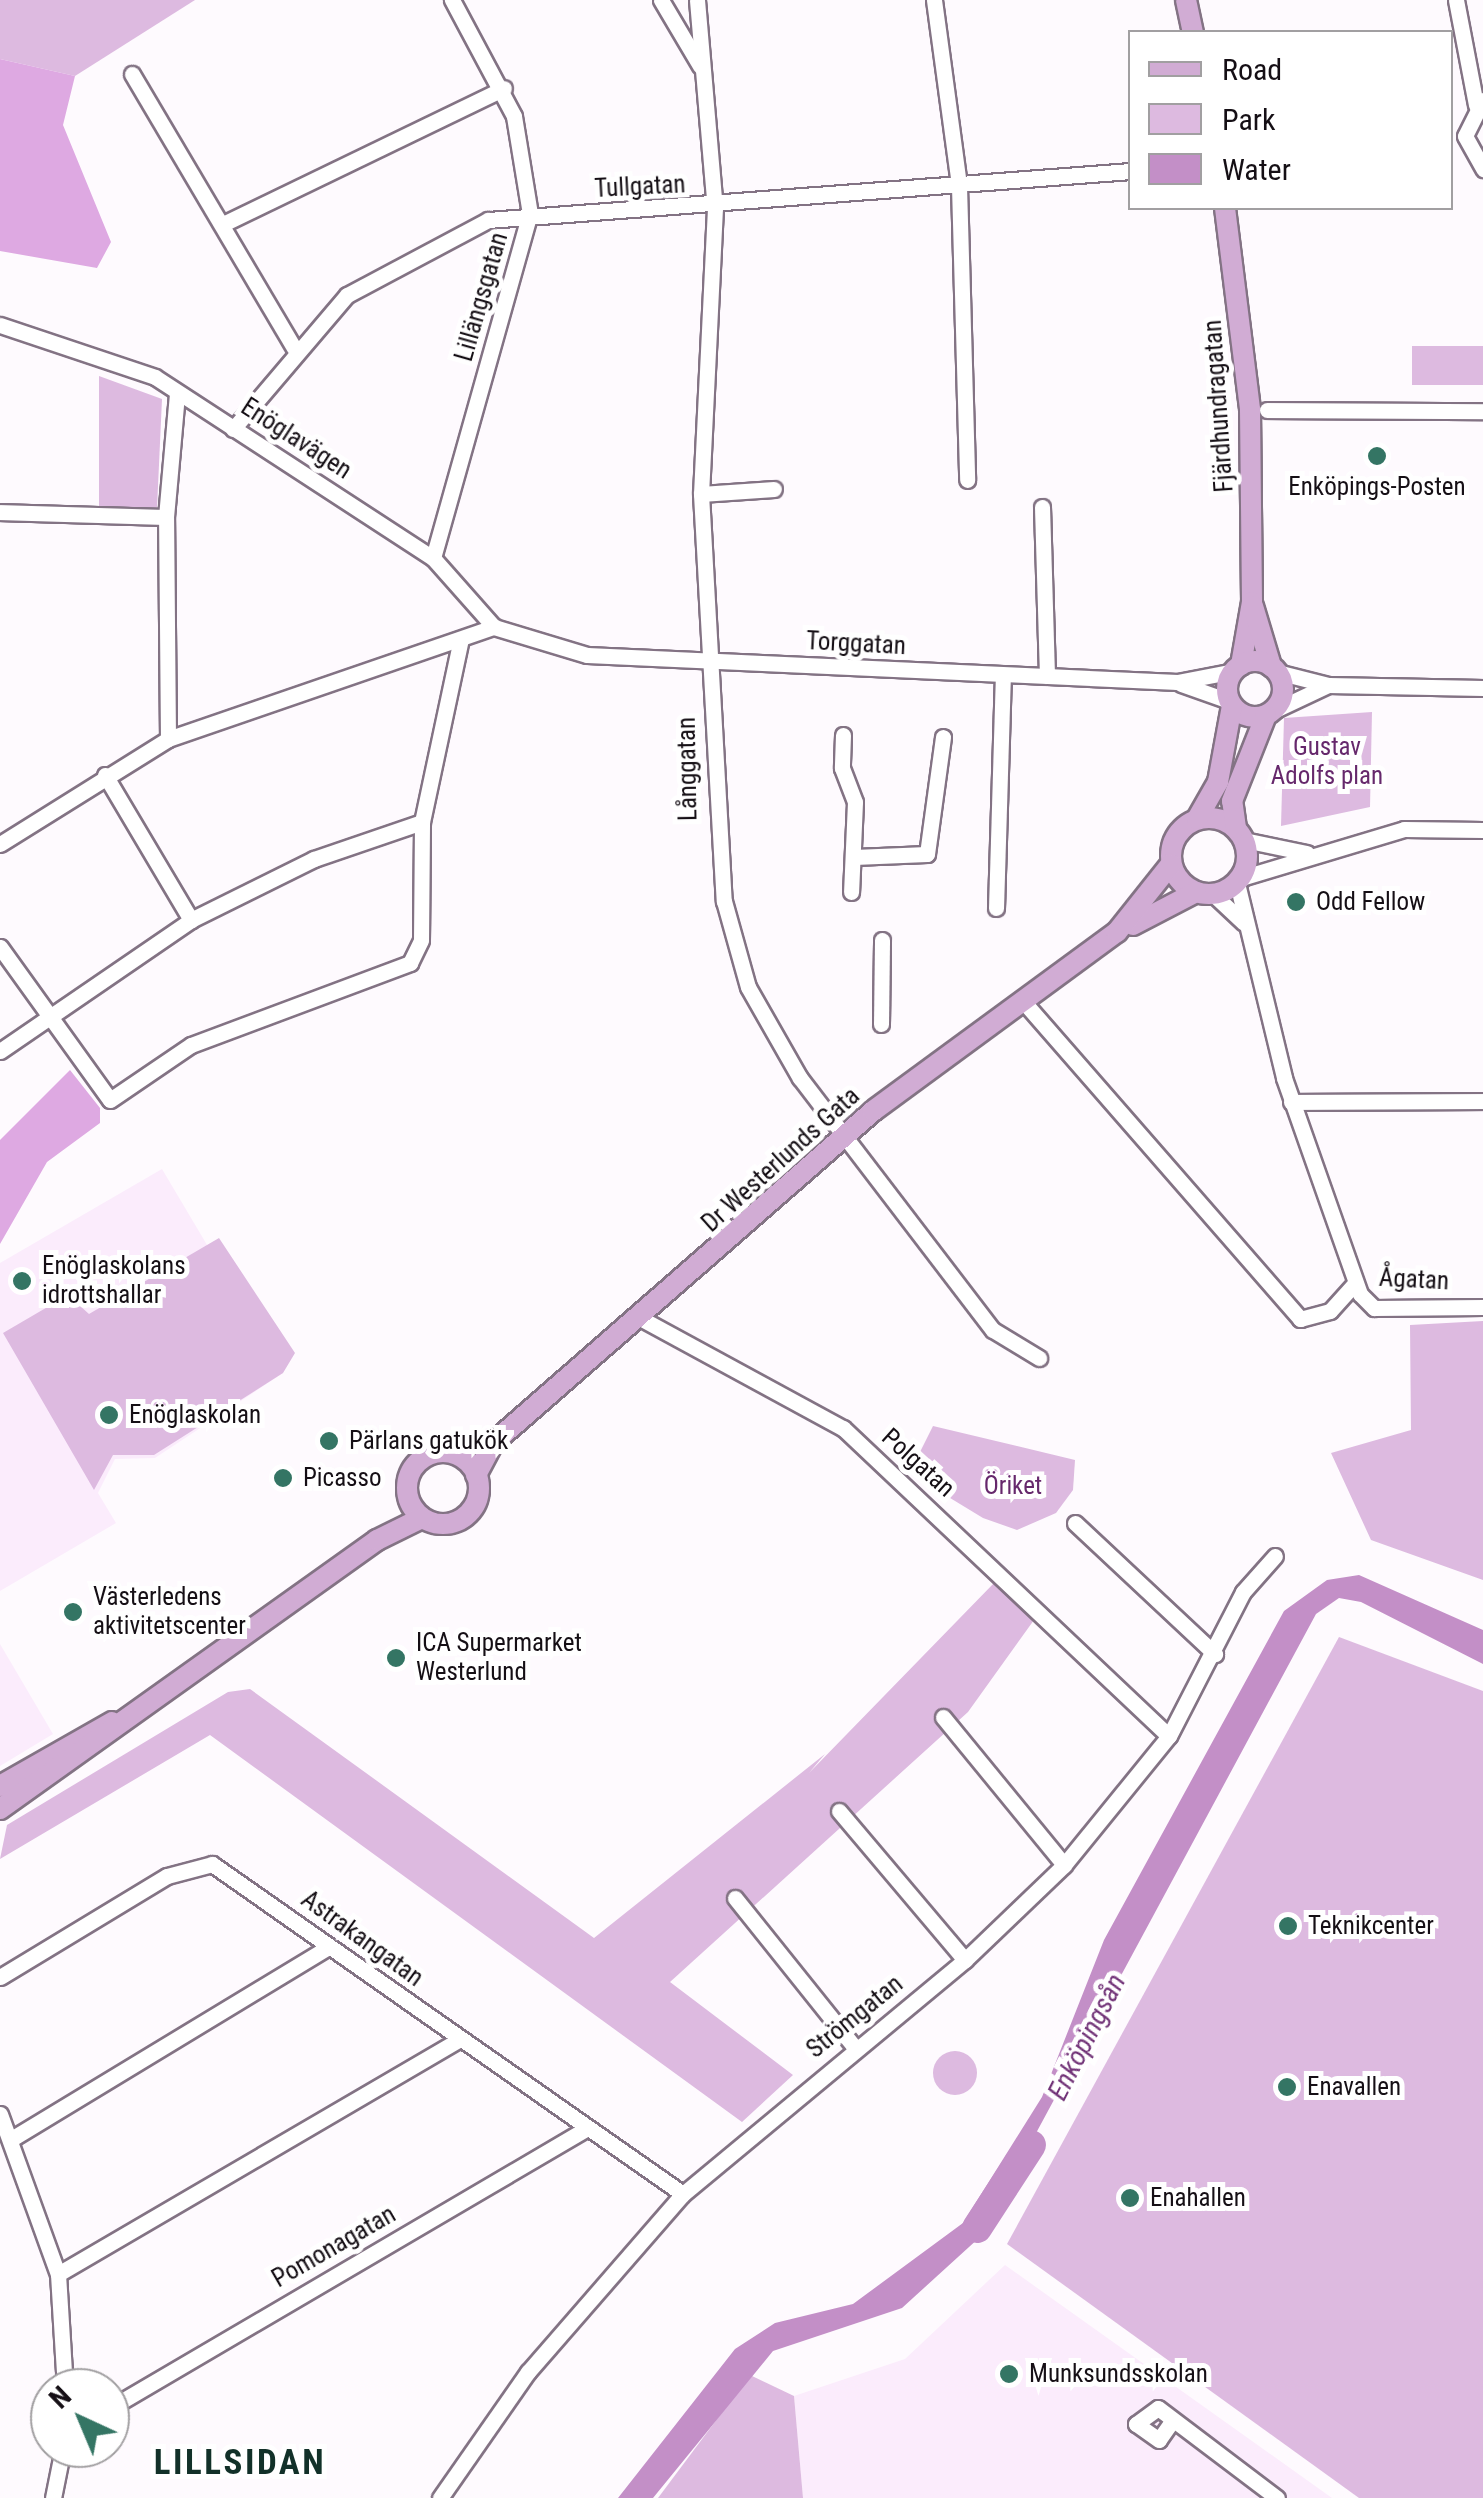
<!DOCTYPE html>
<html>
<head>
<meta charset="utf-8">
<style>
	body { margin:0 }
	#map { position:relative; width:1483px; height:2498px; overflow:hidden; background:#fefafe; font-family:"Roboto Condensed",sans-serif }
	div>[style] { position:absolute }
	.built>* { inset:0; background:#fbecfc }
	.green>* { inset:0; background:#ddbae0; transform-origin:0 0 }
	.round { border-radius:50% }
	.forest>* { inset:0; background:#dea9e2 }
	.water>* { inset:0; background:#c38fc7 }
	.river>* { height:30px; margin:-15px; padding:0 15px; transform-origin:15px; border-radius:15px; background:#c38fc7 }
	.roads { filter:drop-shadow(2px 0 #837384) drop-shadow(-2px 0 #837384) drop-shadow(0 2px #837384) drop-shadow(0 -2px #837384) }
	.minor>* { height:15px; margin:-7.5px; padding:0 7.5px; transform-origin:7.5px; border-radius:7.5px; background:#fff }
	.major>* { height:20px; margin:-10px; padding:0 10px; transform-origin:10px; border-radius:10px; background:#d1acd4 }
	.major>.ring { margin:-10px; padding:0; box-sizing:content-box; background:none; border:20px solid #d1acd4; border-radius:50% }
	.dots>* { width:28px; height:28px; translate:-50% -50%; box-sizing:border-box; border:5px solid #fff; border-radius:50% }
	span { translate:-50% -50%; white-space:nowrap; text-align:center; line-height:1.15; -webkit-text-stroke:10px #fff; paint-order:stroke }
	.street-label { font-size:25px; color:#150f15 }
	.poi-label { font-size:25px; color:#150f15 }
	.left { translate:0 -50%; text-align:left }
	.park-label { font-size:25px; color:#66286c }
	.water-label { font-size:28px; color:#723478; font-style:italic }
	.district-label { font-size:35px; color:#123129; font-weight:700; letter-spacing:2.5px }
	.legend { position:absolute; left:1128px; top:30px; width:325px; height:180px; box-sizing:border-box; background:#fff; border:2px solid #a19fa1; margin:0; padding:12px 18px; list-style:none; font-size:30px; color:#150f15 }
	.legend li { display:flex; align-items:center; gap:20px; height:50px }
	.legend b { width:50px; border:2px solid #a19fa1 }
	.north { position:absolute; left:30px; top:2368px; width:100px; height:100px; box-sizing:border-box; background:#fff; border:2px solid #a19fa1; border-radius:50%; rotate:316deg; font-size:28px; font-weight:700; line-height:40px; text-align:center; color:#150f15 }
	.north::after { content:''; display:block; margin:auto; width:35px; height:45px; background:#347564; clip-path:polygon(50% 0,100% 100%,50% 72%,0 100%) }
</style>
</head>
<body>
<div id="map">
	<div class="built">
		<i style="clip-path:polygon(162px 1169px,283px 1373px,155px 1458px,115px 1459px,98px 1493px,116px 1523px,0 1591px,0 1263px)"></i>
		<i style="clip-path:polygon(0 1644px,53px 1734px,0 1766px)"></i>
		<i style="clip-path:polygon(1005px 2265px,1332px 2498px,803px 2498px,794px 2396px,905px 2359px)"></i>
	</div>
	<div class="green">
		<i style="clip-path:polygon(0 0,195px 0,75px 76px,0 59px)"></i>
		<i style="left:1483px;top:346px;width:39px;height:71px;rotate:90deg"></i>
		<i style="clip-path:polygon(99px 376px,162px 399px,157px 508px,99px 507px)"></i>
		<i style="clip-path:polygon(1372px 712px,1370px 807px,1281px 826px,1284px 718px)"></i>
		<i style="clip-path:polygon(219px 1238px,295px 1353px,283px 1373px,154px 1455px,113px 1455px,94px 1490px,3px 1333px,68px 1295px,89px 1314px)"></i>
		<i style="clip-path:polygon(1483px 1321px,1483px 1580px,1371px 1540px,1331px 1453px,1411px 1430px,1410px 1325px)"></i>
		<i style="clip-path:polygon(933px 1426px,1075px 1460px,1073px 1490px,1056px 1513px,1017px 1530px,983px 1518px,932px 1487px,916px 1460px)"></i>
		<i style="clip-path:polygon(994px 1583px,1034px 1620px,968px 1712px,670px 1982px,793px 2075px,742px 2122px,210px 1735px,0 1859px,7px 1825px,228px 1692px,250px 1689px,594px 1938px,825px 1754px,809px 1773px)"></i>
		<i style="clip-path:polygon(1339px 1637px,1483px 1691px,1483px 2498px,1359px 2498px,1007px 2244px)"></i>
		<i class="round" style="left:933px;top:2051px;width:44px;height:44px"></i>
		<i style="clip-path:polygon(750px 2375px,794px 2396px,803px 2498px,658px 2498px)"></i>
	</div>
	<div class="forest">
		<i style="clip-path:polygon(0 59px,75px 76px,63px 125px,111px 242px,97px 268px,0 251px)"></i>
		<i style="clip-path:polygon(70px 1070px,100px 1108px,100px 1123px,47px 1162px,0 1244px,0 1140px)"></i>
	</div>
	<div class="water">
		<i style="clip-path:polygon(1359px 1575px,1483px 1630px,1483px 1664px,1361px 1602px,1339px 1598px,1316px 1614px,980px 2237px,902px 2308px,773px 2351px,653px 2498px,618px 2498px,735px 2349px,775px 2323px,853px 2304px,963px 2223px,1042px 2097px,1104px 1940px,1284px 1611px,1327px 1580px)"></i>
	</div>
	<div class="river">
		<i style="left:977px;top:2228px;width:99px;rotate:-57deg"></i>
	</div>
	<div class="roads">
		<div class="minor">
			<i style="left:661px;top:0;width:77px;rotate:59.4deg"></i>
			<i style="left:697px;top:0;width:209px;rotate:85.1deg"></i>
			<i style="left:715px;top:208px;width:286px;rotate:92.8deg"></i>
			<i style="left:701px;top:494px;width:408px;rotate:86.8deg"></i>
			<i style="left:724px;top:901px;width:89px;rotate:74.4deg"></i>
			<i style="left:748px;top:987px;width:105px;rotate:60.3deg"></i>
			<i style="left:800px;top:1078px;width:317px;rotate:52.6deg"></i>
			<i style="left:993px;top:1330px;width:54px;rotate:31.3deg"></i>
			<i style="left:934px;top:0;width:188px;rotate:82.3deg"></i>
			<i style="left:959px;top:186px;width:294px;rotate:88.4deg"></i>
			<i style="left:1456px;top:0;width:107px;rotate:79.2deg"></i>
			<i style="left:132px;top:74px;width:318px;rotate:59.4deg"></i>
			<i style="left:1483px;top:100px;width:40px;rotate:116.6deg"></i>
			<i style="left:1465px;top:136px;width:38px;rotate:61deg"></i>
			<i style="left:223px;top:224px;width:312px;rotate:-25.8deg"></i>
			<i style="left:0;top:325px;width:163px;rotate:18.5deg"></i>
			<i style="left:155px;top:377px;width:332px;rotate:33.1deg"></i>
			<i style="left:433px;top:558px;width:92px;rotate:48.5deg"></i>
			<i style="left:494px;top:627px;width:97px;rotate:16.8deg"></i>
			<i style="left:587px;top:655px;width:591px;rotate:2.62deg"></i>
			<i style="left:1177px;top:682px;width:58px;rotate:-10.9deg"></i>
			<i style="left:1267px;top:410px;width:216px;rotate:0.3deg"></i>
			<i style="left:233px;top:429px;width:176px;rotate:-49.6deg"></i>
			<i style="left:347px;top:295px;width:160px;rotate:-28deg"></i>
			<i style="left:488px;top:220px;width:644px;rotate:-4.36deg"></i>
			<i style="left:701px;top:494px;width:73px;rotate:-3.9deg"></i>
			<i style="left:1042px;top:507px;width:169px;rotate:88.3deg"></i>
			<i style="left:0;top:512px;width:166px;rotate:1.7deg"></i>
			<i style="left:433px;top:558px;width:357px;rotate:-74.3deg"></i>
			<i style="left:530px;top:214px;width:99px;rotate:-99.3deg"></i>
			<i style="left:514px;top:116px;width:132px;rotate:-118.1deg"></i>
			<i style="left:1277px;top:672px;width:53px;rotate:14.3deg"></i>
			<i style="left:1328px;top:685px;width:155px;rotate:1.1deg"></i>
			<i style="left:1181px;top:684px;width:51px;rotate:19.5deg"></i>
			<i style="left:1273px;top:711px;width:61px;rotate:-25.3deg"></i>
			<i style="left:843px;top:735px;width:33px;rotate:92deg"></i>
			<i style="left:842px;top:768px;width:36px;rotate:69deg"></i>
			<i style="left:855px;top:802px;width:90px;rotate:92.5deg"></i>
			<i style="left:168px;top:739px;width:222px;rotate:-90.5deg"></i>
			<i style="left:166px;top:517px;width:124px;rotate:-84.9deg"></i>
			<i style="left:105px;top:775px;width:169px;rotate:59.3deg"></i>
			<i style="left:1244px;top:840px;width:64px;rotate:11.7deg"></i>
			<i style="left:0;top:844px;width:198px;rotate:-32deg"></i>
			<i style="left:168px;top:739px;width:345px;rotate:-19deg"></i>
			<i style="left:854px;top:857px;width:73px;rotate:-2.4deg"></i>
			<i style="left:927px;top:854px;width:118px;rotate:-82.2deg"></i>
			<i style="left:1241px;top:878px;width:170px;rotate:-16.7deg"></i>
			<i style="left:1404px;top:829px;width:79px;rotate:0.7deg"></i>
			<i style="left:1237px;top:883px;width:201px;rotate:76.4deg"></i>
			<i style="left:1284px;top:1078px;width:229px;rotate:70.6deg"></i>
			<i style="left:1360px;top:1294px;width:20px;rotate:45deg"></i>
			<i style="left:1374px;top:1308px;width:109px;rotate:-0.5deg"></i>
			<i style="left:1213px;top:894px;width:42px;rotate:43.1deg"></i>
			<i style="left:996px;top:908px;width:232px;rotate:-88.3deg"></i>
			<i style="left:0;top:947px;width:188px;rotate:54.3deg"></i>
			<i style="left:110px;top:1100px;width:98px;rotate:-34.2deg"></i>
			<i style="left:191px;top:1045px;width:234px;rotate:-20.5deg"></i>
			<i style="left:410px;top:963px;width:25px;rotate:-64deg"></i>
			<i style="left:421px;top:940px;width:118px;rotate:-89.5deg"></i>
			<i style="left:422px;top:822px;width:187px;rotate:-78deg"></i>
			<i style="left:1023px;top:1001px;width:422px;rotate:48.9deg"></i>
			<i style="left:1300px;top:1319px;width:31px;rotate:-15deg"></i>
			<i style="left:1330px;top:1311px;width:38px;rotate:-48deg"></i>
			<i style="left:881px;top:1024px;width:84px;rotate:-89.3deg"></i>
			<i style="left:0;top:1051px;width:232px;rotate:-34.4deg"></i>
			<i style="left:191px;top:920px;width:137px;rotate:-26.4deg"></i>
			<i style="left:314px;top:859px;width:114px;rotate:-18.9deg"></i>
			<i style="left:1291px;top:1102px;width:192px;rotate:-0.3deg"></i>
			<i style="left:640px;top:1318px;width:231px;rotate:28.5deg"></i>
			<i style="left:843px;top:1428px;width:448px;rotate:43.4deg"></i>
			<i style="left:1075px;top:1523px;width:192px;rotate:43.1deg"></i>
			<i style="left:943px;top:1717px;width:191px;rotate:50.7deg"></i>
			<i style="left:839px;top:1811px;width:195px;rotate:49.8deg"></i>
			<i style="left:735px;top:1898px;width:193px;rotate:51.3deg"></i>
			<i style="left:0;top:1977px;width:195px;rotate:-31.2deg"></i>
			<i style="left:167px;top:1876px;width:47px;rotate:-14.9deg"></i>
			<i style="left:212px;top:1864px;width:575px;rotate:35.02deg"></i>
			<i style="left:0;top:2114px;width:170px;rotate:70.1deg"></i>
			<i style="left:58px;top:2274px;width:114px;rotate:86.5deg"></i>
			<i style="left:13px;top:2138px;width:369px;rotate:-31.2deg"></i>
			<i style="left:58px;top:2274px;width:466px;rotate:-30.3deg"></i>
			<i style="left:110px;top:2408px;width:550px;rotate:-30.39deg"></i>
			<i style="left:1170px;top:2424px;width:19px;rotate:125deg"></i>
			<i style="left:1159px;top:2440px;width:28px;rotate:-145deg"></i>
			<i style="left:1136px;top:2424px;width:27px;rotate:-36deg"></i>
			<i style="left:1158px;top:2408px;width:149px;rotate:37.1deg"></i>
			<i style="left:53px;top:2498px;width:51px;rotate:-78.7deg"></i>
			<i style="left:440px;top:2498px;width:154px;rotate:-55.1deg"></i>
			<i style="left:528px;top:2372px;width:236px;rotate:-49deg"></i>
			<i style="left:683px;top:2194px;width:366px;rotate:-39.7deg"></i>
			<i style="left:965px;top:1960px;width:137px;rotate:-43.8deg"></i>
			<i style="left:1064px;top:1865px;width:166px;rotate:-50.9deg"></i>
			<i style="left:1169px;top:1736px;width:162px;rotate:-62.8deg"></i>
			<i style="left:1243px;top:1592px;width:48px;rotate:-48.4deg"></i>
		</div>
		<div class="major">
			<i style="left:1186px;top:0;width:33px;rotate:78deg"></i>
			<i style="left:1225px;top:208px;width:204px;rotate:82.9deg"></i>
			<i style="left:1250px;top:410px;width:192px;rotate:89.4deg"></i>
			<i style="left:1252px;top:602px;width:64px;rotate:99.9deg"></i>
			<i style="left:1253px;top:606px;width:63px;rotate:73.3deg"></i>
			<i class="ring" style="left:1227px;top:661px;width:36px;height:36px"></i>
			<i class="ring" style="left:1171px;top:818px;width:56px;height:56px"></i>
			<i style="left:1197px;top:819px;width:43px;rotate:-60.4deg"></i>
			<i style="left:1218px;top:782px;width:77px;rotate:-79.6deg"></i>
			<i style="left:1236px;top:828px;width:27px;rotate:-98deg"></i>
			<i style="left:1232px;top:801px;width:92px;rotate:-68.4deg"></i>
			<i style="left:1133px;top:925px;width:71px;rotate:-27.6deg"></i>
			<i class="ring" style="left:407px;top:1452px;width:52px;height:52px"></i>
			<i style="left:476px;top:1475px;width:36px;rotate:-62deg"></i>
			<i style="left:493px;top:1443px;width:505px;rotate:-41.14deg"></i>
			<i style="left:873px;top:1111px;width:303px;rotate:-36.3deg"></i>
			<i style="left:1117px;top:932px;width:87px;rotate:-51.5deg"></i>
			<i style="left:0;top:1786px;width:129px;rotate:-29.7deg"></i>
			<i style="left:0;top:1809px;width:463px;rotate:-35.5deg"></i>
			<i style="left:377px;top:1540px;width:50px;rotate:-26.1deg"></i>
		</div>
	</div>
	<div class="dots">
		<i style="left:1377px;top:456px;background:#347564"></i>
		<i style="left:1296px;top:902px;background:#347564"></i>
		<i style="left:22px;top:1281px;background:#347564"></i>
		<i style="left:109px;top:1415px;background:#347564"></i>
		<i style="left:329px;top:1441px;background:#347564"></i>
		<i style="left:283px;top:1478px;background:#347564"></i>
		<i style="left:73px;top:1612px;background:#347564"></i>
		<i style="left:396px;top:1658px;background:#347564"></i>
		<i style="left:1288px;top:1926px;background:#347564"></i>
		<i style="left:1287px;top:2087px;background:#347564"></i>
		<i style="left:1130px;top:2198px;background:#347564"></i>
		<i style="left:1009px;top:2374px;background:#347564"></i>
	</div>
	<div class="street-label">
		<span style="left:640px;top:187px;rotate:-3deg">Tullgatan</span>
		<span style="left:482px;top:297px;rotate:-74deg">Lillängsgatan</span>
		<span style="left:1219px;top:406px;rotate:-94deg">Fjärdhundragatan</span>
		<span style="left:296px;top:439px;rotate:33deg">Enöglavägen</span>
		<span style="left:856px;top:644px;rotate:3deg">Torggatan</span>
		<span style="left:688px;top:769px;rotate:-91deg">Långgatan</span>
		<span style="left:781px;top:1160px;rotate:-42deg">Dr Westerlunds Gata</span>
		<span style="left:1414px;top:1280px;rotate:3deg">Ågatan</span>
		<span style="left:918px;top:1463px;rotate:42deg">Polgatan</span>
		<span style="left:362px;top:1939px;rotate:36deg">Astrakangatan</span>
		<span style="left:855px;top:2017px;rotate:-39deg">Strömgatan</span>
		<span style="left:334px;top:2247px;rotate:-30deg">Pomonagatan</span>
	</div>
	<div class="poi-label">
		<span style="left:1377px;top:487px">Enköpings-Posten</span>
		<span class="left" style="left:1316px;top:902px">Odd Fellow</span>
		<span class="left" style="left:42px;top:1281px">Enöglaskolans<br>idrottshallar</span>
		<span class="left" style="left:129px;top:1415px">Enöglaskolan</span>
		<span class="left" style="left:349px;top:1441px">Pärlans gatukök</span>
		<span class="left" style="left:303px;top:1478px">Picasso</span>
		<span class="left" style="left:93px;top:1612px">Västerledens<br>aktivitetscenter</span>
		<span class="left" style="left:416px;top:1658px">ICA Supermarket<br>Westerlund</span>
		<span class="left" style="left:1308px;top:1926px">Teknikcenter</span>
		<span class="left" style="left:1307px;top:2087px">Enavallen</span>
		<span class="left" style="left:1150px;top:2198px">Enahallen</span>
		<span class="left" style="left:1029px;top:2374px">Munksundsskolan</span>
	</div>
	<div class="park-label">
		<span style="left:1327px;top:762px">Gustav<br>Adolfs plan</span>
		<span style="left:1013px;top:1486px">Öriket</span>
	</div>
	<div class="water-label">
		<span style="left:1087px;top:2037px;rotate:-63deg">Enköpingsån</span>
	</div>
	<div class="district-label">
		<span style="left:240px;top:2463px">LILLSIDAN</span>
	</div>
	<ul class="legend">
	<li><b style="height:12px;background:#d1acd4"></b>Road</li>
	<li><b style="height:28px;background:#ddbae0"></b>Park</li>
	<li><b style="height:28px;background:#c38fc7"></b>Water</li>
	</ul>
	<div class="north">N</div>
</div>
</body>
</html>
